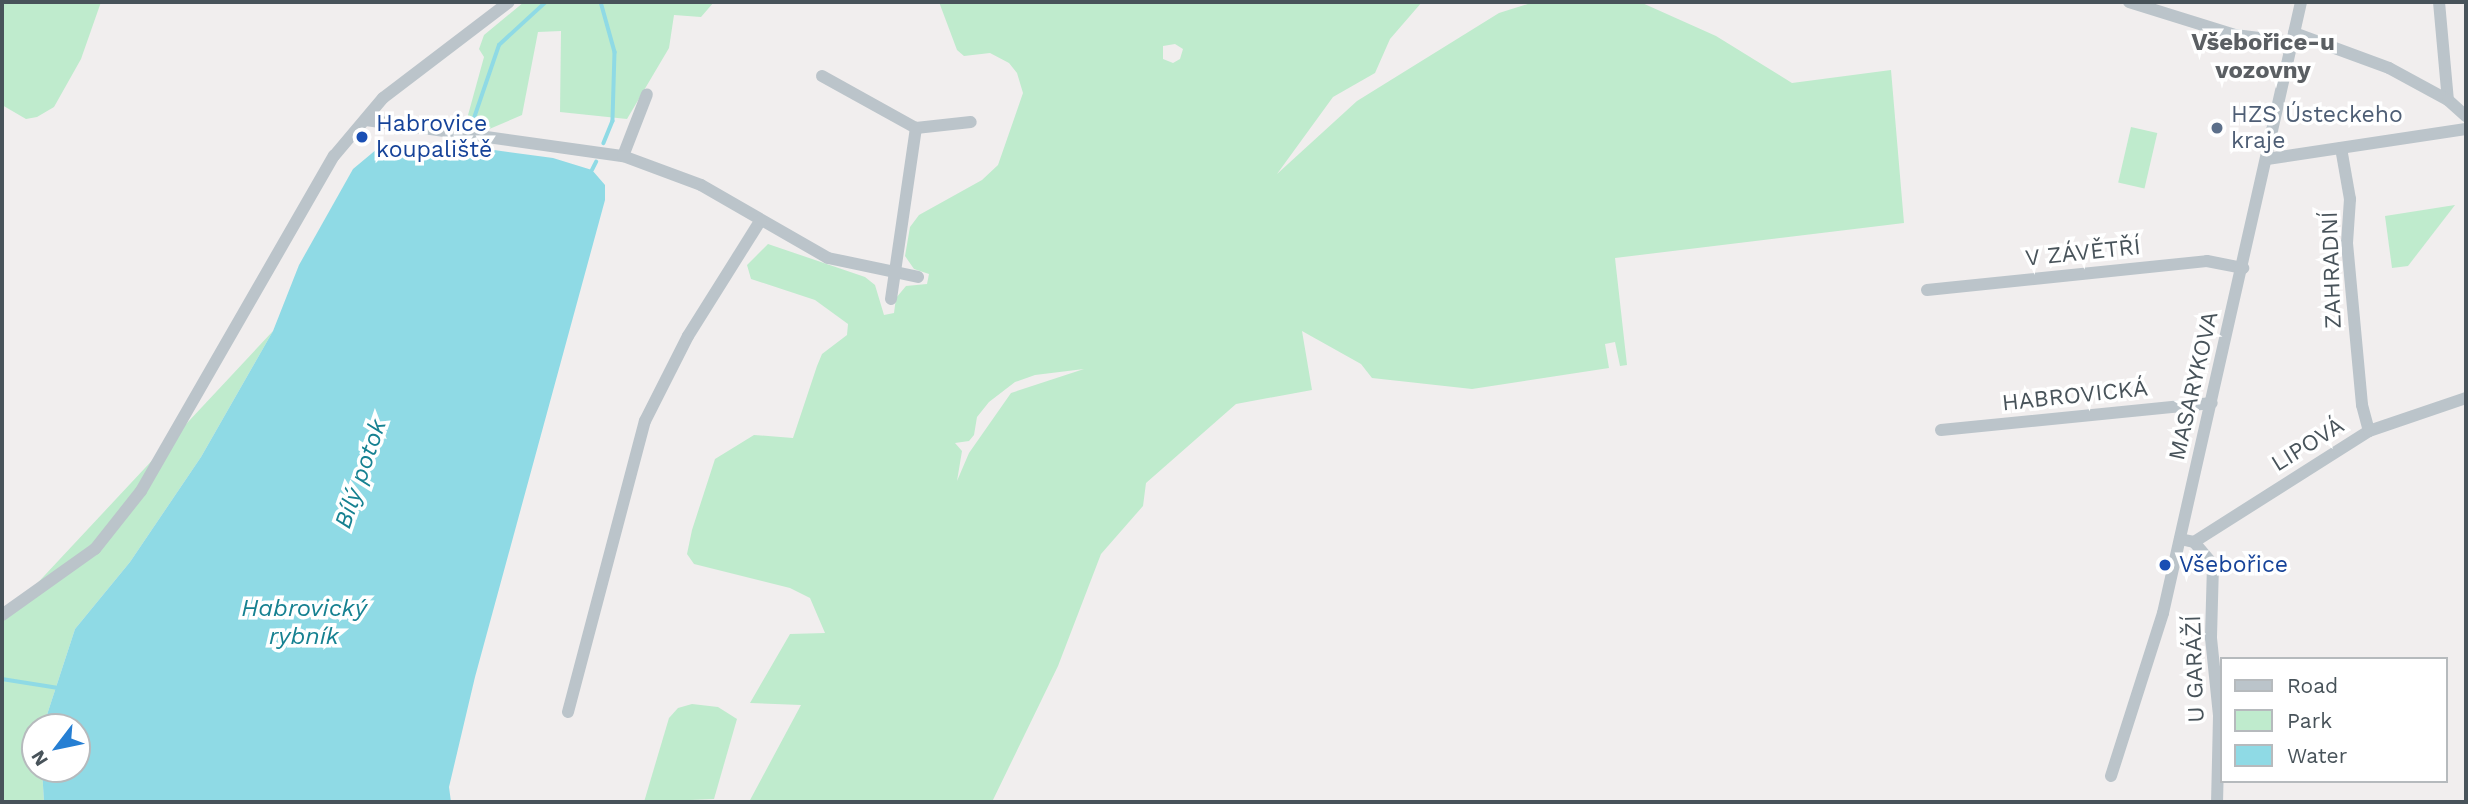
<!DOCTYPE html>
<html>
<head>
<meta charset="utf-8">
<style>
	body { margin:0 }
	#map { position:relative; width:2468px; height:804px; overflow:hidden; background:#f1eeee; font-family:"Work Sans",sans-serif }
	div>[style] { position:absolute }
	.green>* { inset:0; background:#bfebcd; transform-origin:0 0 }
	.water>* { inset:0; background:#8fdae5 }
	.stream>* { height:3.5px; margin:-1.75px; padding:0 1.75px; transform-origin:1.75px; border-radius:1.75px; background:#8fdae5 }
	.minor>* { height:12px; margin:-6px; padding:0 6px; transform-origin:6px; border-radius:6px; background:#bbc4ca }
	.dots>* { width:19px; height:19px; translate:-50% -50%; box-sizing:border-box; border:4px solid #fff; border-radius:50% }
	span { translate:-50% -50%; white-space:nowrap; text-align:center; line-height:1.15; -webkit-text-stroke:7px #fff; paint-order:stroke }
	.service-label { font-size:23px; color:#4e5e75 }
	.left { translate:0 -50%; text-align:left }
	.transit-label { font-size:23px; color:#164399 }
	.street-label { font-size:23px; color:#48535a }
	.neighbourhood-label { font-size:24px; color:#5b5f63; font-weight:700 }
	.water-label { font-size:24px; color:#168191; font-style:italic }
	.frame { position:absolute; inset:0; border:4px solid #48535a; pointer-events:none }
	.legend { position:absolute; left:2220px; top:657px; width:228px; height:126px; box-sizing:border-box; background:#fff; border:2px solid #b6babd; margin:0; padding:9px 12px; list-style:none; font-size:21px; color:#48535a }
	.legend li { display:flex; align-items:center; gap:14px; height:35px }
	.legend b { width:35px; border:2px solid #b6babd }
	.north { position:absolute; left:21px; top:713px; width:70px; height:70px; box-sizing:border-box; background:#fff; border:2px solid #b6babd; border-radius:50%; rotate:238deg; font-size:19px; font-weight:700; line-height:28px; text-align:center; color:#48535a }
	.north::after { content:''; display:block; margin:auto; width:24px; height:32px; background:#267fd3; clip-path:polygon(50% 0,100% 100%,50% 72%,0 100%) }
</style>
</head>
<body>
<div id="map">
	<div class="green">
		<i style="clip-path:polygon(2px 2px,101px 2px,81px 59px,54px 107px,37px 117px,26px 119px,2px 105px)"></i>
		<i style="clip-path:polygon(524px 2px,714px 2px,701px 17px,674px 15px,669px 48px,627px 119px,560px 112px,561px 31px,538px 32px,522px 115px,487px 130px,465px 126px,484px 57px,479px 49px,484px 35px)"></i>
		<i style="clip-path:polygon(evenodd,939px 2px,1422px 2px,1390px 39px,1375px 73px,1333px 97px,1277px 174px,1357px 101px,1499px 13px,1534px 2px,1640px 2px,1716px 36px,1792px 83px,1891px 70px,1904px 223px,1615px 258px,1627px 365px,1620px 366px,1615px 342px,1605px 344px,1609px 368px,1472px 389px,1372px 378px,1361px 364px,1302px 331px,1312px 390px,1236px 404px,1146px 483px,1143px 506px,1101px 554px,1058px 666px,992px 802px,749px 802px,801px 705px,750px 703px,790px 634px,825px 633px,810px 598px,790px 588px,694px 564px,687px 554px,692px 530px,715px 459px,754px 435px,793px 438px,817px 366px,822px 354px,847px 335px,848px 324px,815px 300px,751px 279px,747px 265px,768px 244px,865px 277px,875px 285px,884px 315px,894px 313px,896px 298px,906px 286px,927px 284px,929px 274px,914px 269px,905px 256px,910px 227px,919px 215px,982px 180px,998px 165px,1023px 93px,1017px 73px,1009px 63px,990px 53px,964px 56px,957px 50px,939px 2px,1175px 44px,1183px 49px,1180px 59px,1173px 63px,1163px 59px,1163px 46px,1175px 44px,939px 2px,1084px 369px,1011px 393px,969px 453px,957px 481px,962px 451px,955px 443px,969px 441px,974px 435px,977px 417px,989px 402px,1015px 382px,1035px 375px,1084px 369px)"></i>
		<i style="left:2131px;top:127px;width:27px;height:57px;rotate:13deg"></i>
		<i style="clip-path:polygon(2455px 205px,2408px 266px,2392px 268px,2385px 216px)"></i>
		<i style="clip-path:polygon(273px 331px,201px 457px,130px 562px,75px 629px,43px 727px,35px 727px,35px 769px,42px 769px,44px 802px,2px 802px,2px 621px)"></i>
		<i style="clip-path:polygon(692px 704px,718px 707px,737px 719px,714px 799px,644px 802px,669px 718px,678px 708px)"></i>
	</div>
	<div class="water">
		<i style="clip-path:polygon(377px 149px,494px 150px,553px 158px,592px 170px,605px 185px,605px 200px,475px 677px,449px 787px,451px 802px,44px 802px,42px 769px,77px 769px,77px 727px,43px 727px,75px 629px,130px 562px,201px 457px,273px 331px,299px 265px,353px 169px)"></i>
	</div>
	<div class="stream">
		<i style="left:601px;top:2px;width:52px;rotate:74.4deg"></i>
		<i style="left:615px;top:52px;width:69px;rotate:91.7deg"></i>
		<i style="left:613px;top:121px;width:24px;rotate:112deg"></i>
		<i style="left:472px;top:124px;width:83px;rotate:-71.1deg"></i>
		<i style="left:499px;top:45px;width:64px;rotate:-42.5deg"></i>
		<i style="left:460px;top:151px;width:9px;rotate:-63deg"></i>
		<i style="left:592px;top:170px;width:9px;rotate:-63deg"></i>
		<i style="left:2px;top:679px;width:57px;rotate:9.1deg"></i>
	</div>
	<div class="minor">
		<i style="left:2129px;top:2px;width:111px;rotate:17.3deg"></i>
		<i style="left:2235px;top:35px;width:57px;rotate:7deg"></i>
		<i style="left:2439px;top:2px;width:98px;rotate:84.8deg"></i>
		<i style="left:2294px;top:33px;width:101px;rotate:20.2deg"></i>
		<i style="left:2389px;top:68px;width:67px;rotate:28.5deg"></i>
		<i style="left:2448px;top:100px;width:24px;rotate:42deg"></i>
		<i style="left:822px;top:76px;width:107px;rotate:29deg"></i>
		<i style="left:916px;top:128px;width:55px;rotate:-6.2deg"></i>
		<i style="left:366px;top:120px;width:260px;rotate:8deg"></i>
		<i style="left:623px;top:156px;width:66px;rotate:-68.8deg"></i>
		<i style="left:2341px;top:148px;width:52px;rotate:80deg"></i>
		<i style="left:2350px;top:199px;width:44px;rotate:93.9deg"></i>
		<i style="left:2347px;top:243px;width:163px;rotate:84.7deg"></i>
		<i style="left:2362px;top:405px;width:27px;rotate:75deg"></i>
		<i style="left:623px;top:156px;width:83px;rotate:20.4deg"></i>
		<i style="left:701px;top:185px;width:146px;rotate:29.9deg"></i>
		<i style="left:828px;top:258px;width:92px;rotate:11.9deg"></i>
		<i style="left:2267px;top:159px;width:201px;rotate:-8.6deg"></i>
		<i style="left:1927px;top:290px;width:281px;rotate:-5.9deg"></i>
		<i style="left:2207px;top:261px;width:37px;rotate:11deg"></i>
		<i style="left:891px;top:299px;width:173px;rotate:-81.7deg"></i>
		<i style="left:1941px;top:430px;width:272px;rotate:-5.7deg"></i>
		<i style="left:2180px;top:539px;width:14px;rotate:12deg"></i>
		<i style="left:2194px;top:542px;width:207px;rotate:-32.4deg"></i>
		<i style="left:2369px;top:431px;width:102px;rotate:-18.8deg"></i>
		<i style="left:2194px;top:542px;width:30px;rotate:50deg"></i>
		<i style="left:2213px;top:565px;width:73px;rotate:91.6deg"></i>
		<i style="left:2211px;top:638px;width:78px;rotate:84.1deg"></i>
		<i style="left:2219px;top:716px;width:86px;rotate:91.3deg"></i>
		<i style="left:2px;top:615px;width:114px;rotate:-35.4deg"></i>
		<i style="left:95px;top:549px;width:74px;rotate:-51.6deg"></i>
		<i style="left:141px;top:491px;width:387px;rotate:-60.1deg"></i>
		<i style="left:334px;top:156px;width:76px;rotate:-49.8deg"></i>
		<i style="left:383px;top:98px;width:158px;rotate:-37.3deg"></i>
		<i style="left:568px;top:712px;width:301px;rotate:-75.2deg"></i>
		<i style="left:645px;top:421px;width:95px;rotate:-63.2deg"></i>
		<i style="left:688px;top:336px;width:136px;rotate:-57.9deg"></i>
		<i style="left:2111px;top:776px;width:171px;rotate:-72.3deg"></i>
		<i style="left:2163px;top:613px;width:626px;rotate:-77.27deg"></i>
	</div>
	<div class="dots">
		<i style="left:2217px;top:128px;background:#5c6f8a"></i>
		<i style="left:362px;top:137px;background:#1a4fb4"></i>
		<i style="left:2165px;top:565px;background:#1a4fb4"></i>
	</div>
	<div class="service-label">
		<span class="left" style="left:2231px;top:128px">HZS Ústeckeho<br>kraje</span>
	</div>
	<div class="transit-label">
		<span class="left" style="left:376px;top:137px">Habrovice<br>koupaliště</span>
		<span class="left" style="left:2179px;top:565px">Všebořice</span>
	</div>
	<div class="street-label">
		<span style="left:2083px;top:253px;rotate:-6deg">V ZÁVĚTŘÍ</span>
		<span style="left:2332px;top:270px;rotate:-92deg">ZAHRADNÍ</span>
		<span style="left:2194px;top:386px;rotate:-77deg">MASARYKOVA</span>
		<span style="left:2075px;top:396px;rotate:-6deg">HABROVICKÁ</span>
		<span style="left:2308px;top:445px;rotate:-32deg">LIPOVÁ</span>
		<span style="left:2195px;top:669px;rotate:-92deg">U GARÁŽÍ</span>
	</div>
	<div class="neighbourhood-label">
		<span style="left:2263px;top:57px">Všebořice-u<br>vozovny</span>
	</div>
	<div class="water-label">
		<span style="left:361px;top:474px;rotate:-71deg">Bílý potok</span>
		<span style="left:304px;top:623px">Habrovický<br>rybník</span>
	</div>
	<div class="frame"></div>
	<ul class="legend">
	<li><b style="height:9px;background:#bbc4ca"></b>Road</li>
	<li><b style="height:19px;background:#bfebcd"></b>Park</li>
	<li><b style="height:19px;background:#8fdae5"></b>Water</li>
	</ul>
	<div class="north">N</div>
</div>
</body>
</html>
